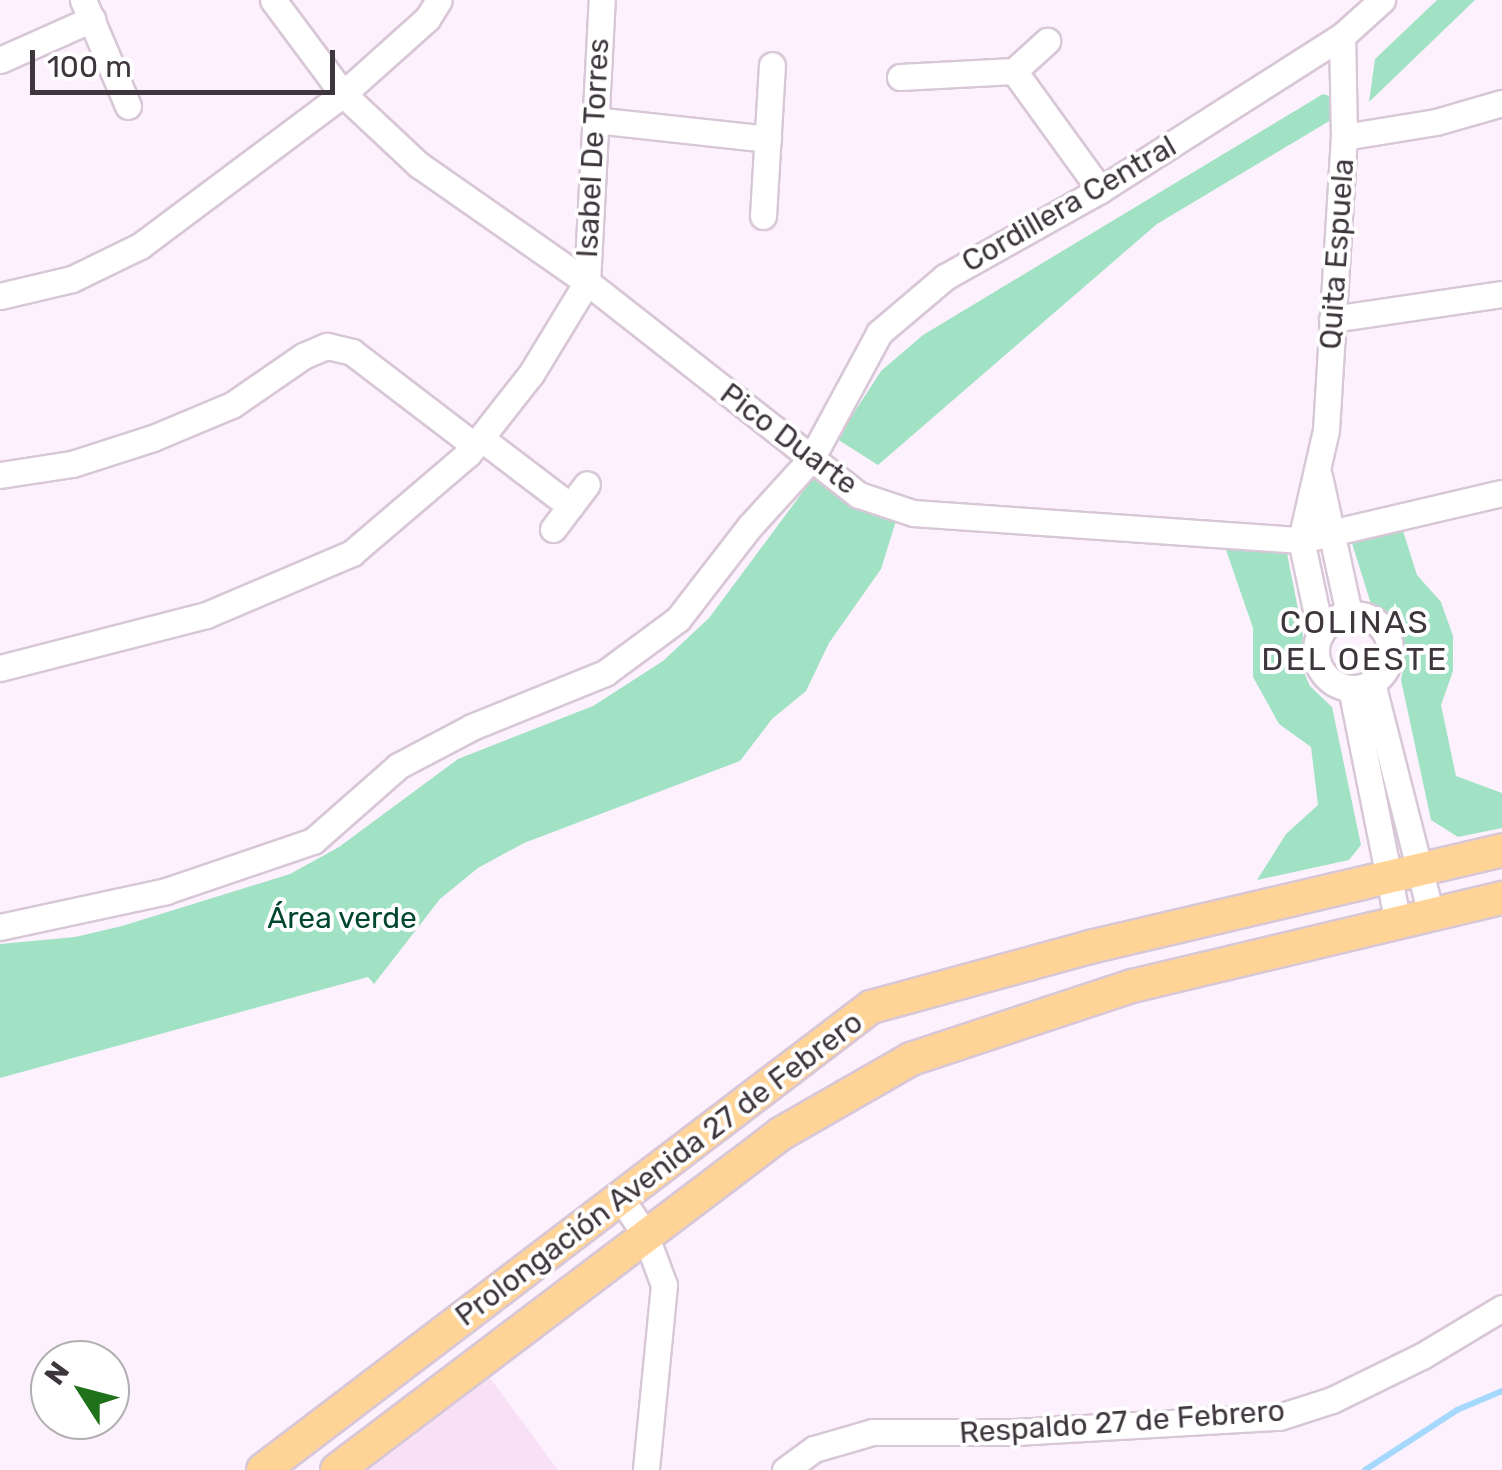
<!DOCTYPE html>
<html>
<head>
<meta charset="utf-8">
<style>
	body { margin:0 }
	#map { position:relative; width:1502px; height:1470px; overflow:hidden; background:#fef1fe; font-family:Rubik,sans-serif }
	div>[style] { position:absolute }
	.built>* { inset:0; background:#f8e1f7 }
	.green>* { inset:0; background:#a0e2c3 }
	.stream>* { height:6px; margin:-3px; padding:0 3px; transform-origin:3px; border-radius:3px; background:#a4d8fc }
	.roads { filter:drop-shadow(2px 0 #d8c7d7) drop-shadow(-2px 0 #d8c7d7) drop-shadow(0 2px #d8c7d7) drop-shadow(0 -2px #d8c7d7) }
	.minor>* { height:25px; margin:-12.5px; padding:0 12.5px; transform-origin:12.5px; border-radius:12.5px; background:#fff }
	.minor>.ring { margin:-12.5px; padding:0; box-sizing:content-box; background:none; border:25px solid #fff; border-radius:50% }
	.major>* { height:32px; margin:-16px; padding:0 16px; transform-origin:16px; border-radius:16px; background:#ffd496 }
	span { translate:-50% -50%; white-space:nowrap; text-align:center; line-height:1.15; -webkit-text-stroke:8px #fff; paint-order:stroke }
	.street-label { font-size:30px; color:#3d363d }
	.park-label { font-size:30px; color:#014630 }
	.neighbourhood-label { font-size:32px; color:#3d363d; letter-spacing:2.5px }
	.north { position:absolute; left:30px; top:1340px; width:100px; height:100px; box-sizing:border-box; background:#fff; border:2px solid #b1afb1; border-radius:50%; rotate:306deg; font-size:28px; font-weight:700; line-height:40px; text-align:center; color:#3d363d }
	.north::after { content:''; display:block; margin:auto; width:35px; height:45px; background:#20721a; clip-path:polygon(50% 0,100% 100%,50% 72%,0 100%) }
	.scale { position:absolute; left:30px; top:50px; width:305px; height:45px; box-sizing:border-box; border:5px solid #3d363d; border-top:0; padding-left:12px; font-size:30px; line-height:35px; white-space:nowrap; color:#3d363d; -webkit-text-stroke:8px #fff; paint-order:stroke }
</style>
</head>
<body>
<div id="map">
	<div class="built">
		<i style="clip-path:polygon(490px 1378px,558px 1470px,369px 1470px)"></i>
	</div>
	<div class="green">
		<i style="clip-path:polygon(1437px 0,1475px 0,1369px 102px,1375px 59px)"></i>
		<i style="clip-path:polygon(1323px 94px,1332px 97px,1331px 120px,1157px 224px,878px 465px,837px 439px,881px 371px,923px 335px)"></i>
		<i style="clip-path:polygon(816px 474px,856px 495px,1280px 545px,1287px 553px,1303px 635px,1301px 666px,1310px 686px,1332px 707px,1361px 845px,1349px 860px,1257px 880px,1286px 834px,1318px 805px,1311px 747px,1279px 724px,1253px 677px,1253px 628px,1225px 547px,932px 528px,896px 521px,881px 569px,829px 643px,806px 691px,772px 719px,740px 761px,524px 843px,478px 868px,440px 899px,374px 984px,368px 977px,0 1078px,0 944px,75px 937px,122px 926px,290px 874px,339px 847px,458px 759px,593px 706px,663px 661px,709px 618px)"></i>
		<i style="clip-path:polygon(1502px 498px,1502px 508px,1403px 531px,1417px 575px,1441px 602px,1453px 636px,1453px 671px,1441px 705px,1456px 776px,1502px 793px,1502px 828px,1458px 837px,1431px 820px,1401px 680px,1405px 658px,1403px 637px,1391px 617px,1371px 604px,1351px 540px)"></i>
	</div>
	<div class="stream">
		<i style="left:1365px;top:1470px;width:110px;rotate:-33.1deg"></i>
		<i style="left:1457px;top:1410px;width:49px;rotate:-22.9deg"></i>
	</div>
	<div class="roads">
		<div class="minor">
			<i style="left:83px;top:0;width:115px;rotate:67deg"></i>
			<i style="left:273px;top:0;width:117px;rotate:53.3deg"></i>
			<i style="left:343px;top:94px;width:104px;rotate:43.1deg"></i>
			<i style="left:419px;top:165px;width:205px;rotate:34.9deg"></i>
			<i style="left:587px;top:282px;width:345px;rotate:38.1deg"></i>
			<i style="left:859px;top:495px;width:57px;rotate:18.4deg"></i>
			<i style="left:913px;top:513px;width:389px;rotate:4deg"></i>
			<i style="left:1301px;top:540px;width:206px;rotate:-13.2deg"></i>
			<i style="left:0;top:60px;width:101px;rotate:-24deg"></i>
			<i style="left:1014px;top:71px;width:147px;rotate:54.1deg"></i>
			<i style="left:900px;top:77px;width:114px;rotate:-3deg"></i>
			<i style="left:1014px;top:71px;width:45px;rotate:-42.3deg"></i>
			<i style="left:594px;top:120px;width:175px;rotate:6.2deg"></i>
			<i style="left:1344px;top:137px;width:93px;rotate:-9.3deg"></i>
			<i style="left:1436px;top:122px;width:69px;rotate:-16.1deg"></i>
			<i style="left:763px;top:216px;width:151px;rotate:-86.6deg"></i>
			<i style="left:0;top:296px;width:74px;rotate:-13.3deg"></i>
			<i style="left:72px;top:279px;width:76px;rotate:-25.9deg"></i>
			<i style="left:140px;top:246px;width:254px;rotate:-36.8deg"></i>
			<i style="left:343px;top:94px;width:113px;rotate:-41.8deg"></i>
			<i style="left:427px;top:19px;width:22px;rotate:-58deg"></i>
			<i style="left:1332px;top:319px;width:172px;rotate:-8.4deg"></i>
			<i style="left:482px;top:439px;width:111px;rotate:37.3deg"></i>
			<i style="left:0;top:475px;width:73px;rotate:-8.7deg"></i>
			<i style="left:72px;top:464px;width:85px;rotate:-17.8deg"></i>
			<i style="left:153px;top:438px;width:86px;rotate:-22.7deg"></i>
			<i style="left:232px;top:405px;width:86px;rotate:-34.6deg"></i>
			<i style="left:303px;top:356px;width:26px;rotate:-23deg"></i>
			<i style="left:327px;top:346px;width:26px;rotate:13deg"></i>
			<i style="left:352px;top:352px;width:155px;rotate:37.4deg"></i>
			<i style="left:1319px;top:476px;width:141px;rotate:77.7deg"></i>
			<i style="left:553px;top:529px;width:56px;rotate:-52.9deg"></i>
			<i class="ring" style="left:1316px;top:614px;width:49px;height:49px"></i>
			<i style="left:1321px;top:633px;width:95px;rotate:-102.1deg"></i>
			<i style="left:1301px;top:540px;width:113px;rotate:-77.2deg"></i>
			<i style="left:1326px;top:430px;width:294px;rotate:-86.5deg"></i>
			<i style="left:1344px;top:137px;width:101px;rotate:-91.1deg"></i>
			<i style="left:0;top:668px;width:213px;rotate:-14.4deg"></i>
			<i style="left:206px;top:615px;width:159px;rotate:-23deg"></i>
			<i style="left:352px;top:553px;width:153px;rotate:-40.5deg"></i>
			<i style="left:468px;top:454px;width:102px;rotate:-51.8deg"></i>
			<i style="left:531px;top:374px;width:108px;rotate:-58.7deg"></i>
			<i style="left:587px;top:282px;width:282px;rotate:-87deg"></i>
			<i style="left:1372px;top:683px;width:239px;rotate:75.7deg"></i>
			<i style="left:1351px;top:688px;width:241px;rotate:78.7deg"></i>
			<i style="left:0;top:927px;width:170px;rotate:-12.2deg"></i>
			<i style="left:166px;top:891px;width:155px;rotate:-18.8deg"></i>
			<i style="left:313px;top:841px;width:113px;rotate:-41.4deg"></i>
			<i style="left:398px;top:766px;width:84px;rotate:-27.8deg"></i>
			<i style="left:472px;top:727px;width:144px;rotate:-22.1deg"></i>
			<i style="left:605px;top:673px;width:91px;rotate:-36.5deg"></i>
			<i style="left:678px;top:619px;width:118px;rotate:-52.3deg"></i>
			<i style="left:750px;top:526px;width:91px;rotate:-47.7deg"></i>
			<i style="left:811px;top:459px;width:143px;rotate:-61.6deg"></i>
			<i style="left:879px;top:333px;width:87px;rotate:-40.3deg"></i>
			<i style="left:945px;top:277px;width:178px;rotate:-29.3deg"></i>
			<i style="left:1100px;top:190px;width:287px;rotate:-32.5deg"></i>
			<i style="left:1342px;top:36px;width:54px;rotate:-42deg"></i>
			<i style="left:620px;top:1197px;width:45px;rotate:56deg"></i>
			<i style="left:645px;top:1234px;width:54px;rotate:69.6deg"></i>
			<i style="left:664px;top:1285px;width:186px;rotate:95.6deg"></i>
			<i style="left:785px;top:1470px;width:36px;rotate:-36deg"></i>
			<i style="left:814px;top:1449px;width:61px;rotate:-16.1deg"></i>
			<i style="left:873px;top:1432px;width:142px"></i>
			<i style="left:1015px;top:1432px;width:264px;rotate:-3.3deg"></i>
			<i style="left:1279px;top:1417px;width:56px;rotate:-17.8deg"></i>
			<i style="left:1332px;top:1400px;width:100px;rotate:-26.1deg"></i>
			<i style="left:1422px;top:1356px;width:93px;rotate:-31deg"></i>
		</div>
		<div class="major">
			<i style="left:263px;top:1470px;width:764px;rotate:-37.29deg"></i>
			<i style="left:871px;top:1007px;width:227px;rotate:-15.3deg"></i>
			<i style="left:1090px;top:947px;width:423px;rotate:-13.2deg"></i>
			<i style="left:337px;top:1470px;width:558px;rotate:-37.14deg"></i>
			<i style="left:782px;top:1133px;width:149px;rotate:-29.8deg"></i>
			<i style="left:911px;top:1059px;width:233px;rotate:-18.3deg"></i>
			<i style="left:1132px;top:986px;width:380px;rotate:-13.4deg"></i>
		</div>
	</div>
	<div class="street-label">
		<span style="left:593px;top:148px;rotate:-87deg">Isabel De Torres</span>
		<span style="left:1069px;top:204px;rotate:-30deg">Cordillera Central</span>
		<span style="left:1337px;top:254px;rotate:-86deg">Quita Espuela</span>
		<span style="left:789px;top:439px;rotate:37deg">Pico Duarte</span>
		<span style="left:659px;top:1169px;rotate:-37deg">Prolongación Avenida 27 de Febrero</span>
		<span style="left:1122px;top:1422px;rotate:-4deg">Respaldo 27 de Febrero</span>
	</div>
	<div class="park-label">
		<span style="left:342px;top:918px">Área verde</span>
	</div>
	<div class="neighbourhood-label">
		<span style="left:1355px;top:641px">COLINAS<br>DEL OESTE</span>
	</div>
	<div class="north">N</div>
	<div class="scale">100 m</div>
</div>
</body>
</html>
